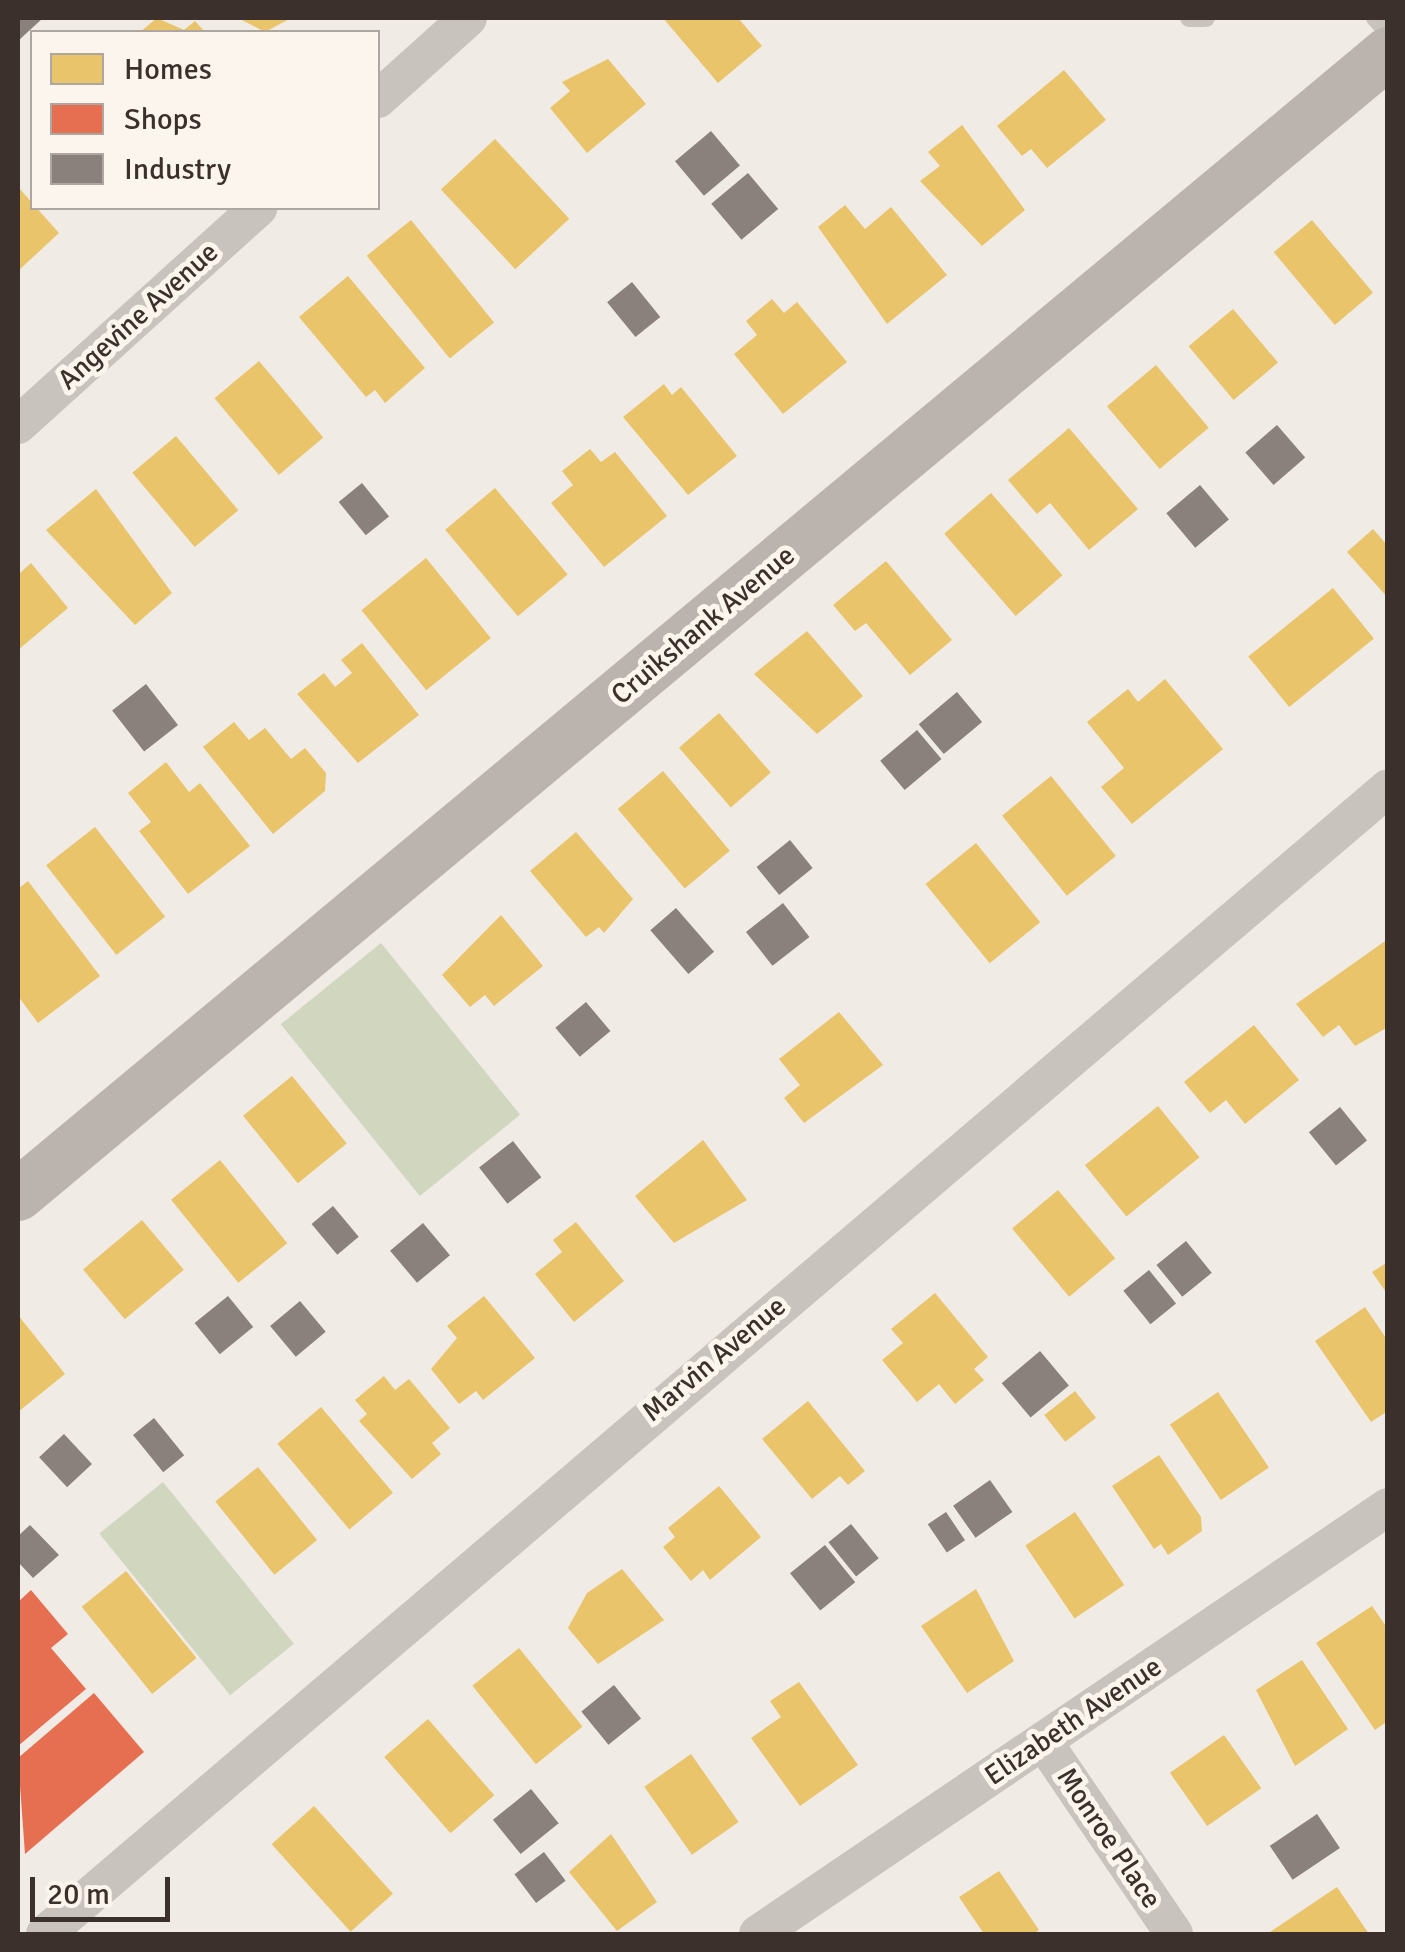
<!DOCTYPE html>
<html>
<head>
<meta charset="utf-8">
<style>
	body { margin:0 }
	#map { position:relative; width:1405px; height:1952px; overflow:hidden; background:#f0ebe5; font-family:Signika,sans-serif }
	div>[style] { position:absolute }
	.green>* { inset:0; background:#d1d6bf; transform-origin:0 0 }
	.homes>* { inset:0; background:#e9c46a; transform-origin:0 0 }
	.shops>* { inset:0; background:#e76f51 }
	.industry>* { inset:0; background:#8a817c; transform-origin:0 0 }
	.lane>* { height:18px; margin:-9px; padding:0 9px; transform-origin:9px; border-radius:9px; background:#c9c3be }
	.street>* { height:38px; margin:-19px; padding:0 19px; transform-origin:19px; border-radius:19px; background:#c9c3be }
	.secondary>* { height:52px; margin:-26px; padding:0 26px; transform-origin:26px; border-radius:26px; background:#bab3ae }
	span { translate:-50% -50%; white-space:nowrap; text-align:center; line-height:1.15; -webkit-text-stroke:10px #fbf5ee; paint-order:stroke }
	.street-label { font-size:28px; color:#3b302b }
	.frame { position:absolute; inset:0; border:20px solid #3b302b; pointer-events:none }
	.legend { position:absolute; left:30px; top:30px; width:350px; height:180px; box-sizing:border-box; background:#fbf5ee; border:2px solid #aea6a0; margin:0; padding:12px 18px; list-style:none; font-size:30px; color:#3b302b }
	.legend li { display:flex; align-items:center; gap:20px; height:50px }
	.legend b { width:50px; border:2px solid #aea6a0 }
	.scale { position:absolute; left:30px; top:1877px; width:140px; height:45px; box-sizing:border-box; border:5px solid #3b302b; border-top:0; padding-left:12px; font-size:30px; line-height:35px; white-space:nowrap; color:#3b302b; -webkit-text-stroke:8px #fbf5ee; paint-order:stroke }
</style>
</head>
<body>
<div id="map">
	<div class="green">
		<i style="left:381px;top:943px;width:221px;height:129px;rotate:51deg"></i>
		<i style="left:163px;top:1482px;width:208px;height:82px;rotate:51deg"></i>
	</div>
	<div class="homes">
		<i style="clip-path:polygon(157px 18px,184px 30px,195px 21px,205px 32px,140px 32px)"></i>
		<i style="clip-path:polygon(238px 18px,291px 18px,265px 32px)"></i>
		<i style="clip-path:polygon(663px 18px,738px 18px,762px 46px,718px 83px)"></i>
		<i style="clip-path:polygon(608px 59px,646px 104px,587px 153px,550px 108px,570px 91px,562px 82px)"></i>
		<i style="clip-path:polygon(1064px 70px,1106px 120px,1047px 168px,1031px 149px,1022px 156px,997px 126px)"></i>
		<i style="clip-path:polygon(962px 125px,1025px 210px,982px 246px,920px 181px,940px 166px,928px 152px)"></i>
		<i style="left:495px;top:139px;width:109px;height:74px;rotate:47deg"></i>
		<i style="clip-path:polygon(18px 187px,59px 233px,18px 271px)"></i>
		<i style="clip-path:polygon(845px 205px,865px 229px,891px 207px,947px 275px,887px 324px,818px 227px)"></i>
		<i style="left:411px;top:220px;width:132px;height:57px;rotate:51deg"></i>
		<i style="left:1312px;top:220px;width:95px;height:50px;rotate:50deg"></i>
		<i style="clip-path:polygon(348px 276px,425px 368px,385px 403px,375px 390px,366px 397px,299px 317px)"></i>
		<i style="clip-path:polygon(772px 299px,784px 313px,797px 302px,847px 362px,783px 414px,734px 354px,757px 335px,746px 321px)"></i>
		<i style="left:1233px;top:309px;width:70px;height:58px;rotate:50deg"></i>
		<i style="left:259px;top:361px;width:100px;height:58px;rotate:50deg"></i>
		<i style="left:1156px;top:365px;width:82px;height:64px;rotate:50deg"></i>
		<i style="clip-path:polygon(664px 384px,672px 395px,681px 387px,737px 456px,688px 495px,623px 417px)"></i>
		<i style="clip-path:polygon(1069px 428px,1138px 509px,1089px 550px,1050px 503px,1037px 514px,1008px 480px)"></i>
		<i style="left:176px;top:436px;width:97px;height:57px;rotate:50deg"></i>
		<i style="clip-path:polygon(590px 449px,601px 462px,615px 452px,667px 516px,604px 567px,551px 503px,573px 485px,562px 471px)"></i>
		<i style="left:495px;top:488px;width:113px;height:65px;rotate:50deg"></i>
		<i style="clip-path:polygon(96px 489px,172px 593px,135px 625px,46px 530px)"></i>
		<i style="left:991px;top:493px;width:109px;height:62px;rotate:49deg"></i>
		<i style="clip-path:polygon(1373px 529px,1388px 546px,1388px 598px,1347px 552px)"></i>
		<i style="left:426px;top:558px;width:103px;height:83px;rotate:51deg"></i>
		<i style="clip-path:polygon(886px 561px,952px 640px,910px 675px,866px 623px,855px 631px,833px 605px)"></i>
		<i style="clip-path:polygon(31px 563px,68px 608px,18px 650px,18px 575px)"></i>
		<i style="left:1333px;top:588px;width:65px;height:109px;rotate:51deg"></i>
		<i style="clip-path:polygon(807px 631px,863px 696px,817px 734px,754px 674px)"></i>
		<i style="clip-path:polygon(362px 643px,419px 715px,358px 763px,297px 694px,324px 673px,335px 687px,352px 673px,341px 660px)"></i>
		<i style="clip-path:polygon(1165px 679px,1223px 749px,1132px 824px,1101px 787px,1124px 768px,1087px 722px,1128px 689px,1138px 702px)"></i>
		<i style="left:719px;top:713px;width:79px;height:53px;rotate:49deg"></i>
		<i style="clip-path:polygon(234px 722px,249px 740px,265px 728px,291px 759px,305px 748px,326px 773px,325px 791px,273px 834px,203px 747px)"></i>
		<i style="clip-path:polygon(166px 762px,189px 792px,200px 783px,250px 846px,188px 894px,139px 831px,151px 822px,128px 793px)"></i>
		<i style="left:663px;top:771px;width:104px;height:59px;rotate:50deg"></i>
		<i style="left:1051px;top:776px;width:103px;height:63px;rotate:51deg"></i>
		<i style="left:95px;top:827px;width:114px;height:62px;rotate:52deg"></i>
		<i style="clip-path:polygon(576px 832px,633px 899px,604px 933px,599px 927px,586px 937px,530px 871px)"></i>
		<i style="left:976px;top:843px;width:102px;height:65px;rotate:51deg"></i>
		<i style="clip-path:polygon(28px 881px,100px 976px,38px 1023px,18px 996px,18px 889px)"></i>
		<i style="clip-path:polygon(501px 915px,543px 966px,494px 1006px,485px 995px,470px 1007px,442px 975px)"></i>
		<i style="clip-path:polygon(1388px 939px,1388px 1027px,1355px 1046px,1339px 1025px,1323px 1037px,1296px 1004px)"></i>
		<i style="clip-path:polygon(839px 1012px,883px 1065px,804px 1123px,784px 1098px,800px 1085px,779px 1059px)"></i>
		<i style="clip-path:polygon(1254px 1025px,1299px 1080px,1245px 1124px,1226px 1100px,1210px 1113px,1184px 1082px)"></i>
		<i style="left:292px;top:1076px;width:87px;height:63px;rotate:51deg"></i>
		<i style="left:1158px;top:1106px;width:66px;height:94px;rotate:51deg"></i>
		<i style="clip-path:polygon(703px 1140px,747px 1200px,674px 1243px,635px 1196px)"></i>
		<i style="left:220px;top:1160px;width:107px;height:63px;rotate:51deg"></i>
		<i style="left:1058px;top:1190px;width:89px;height:60px;rotate:50deg"></i>
		<i style="left:142px;top:1220px;width:65px;height:77px;rotate:50deg"></i>
		<i style="clip-path:polygon(576px 1222px,624px 1281px,574px 1322px,535px 1274px,562px 1252px,553px 1240px)"></i>
		<i style="clip-path:polygon(1388px 1262px,1388px 1295px,1372px 1272px)"></i>
		<i style="clip-path:polygon(935px 1293px,988px 1357px,974px 1369px,984px 1380px,955px 1404px,939px 1384px,917px 1402px,882px 1360px,903px 1343px,891px 1329px)"></i>
		<i style="clip-path:polygon(484px 1296px,535px 1358px,483px 1400px,476px 1391px,459px 1404px,431px 1369px,457px 1338px,447px 1326px)"></i>
		<i style="clip-path:polygon(1365px 1307px,1388px 1341px,1388px 1411px,1371px 1422px,1315px 1341px)"></i>
		<i style="clip-path:polygon(18px 1315px,65px 1374px,18px 1412px)"></i>
		<i style="clip-path:polygon(384px 1376px,395px 1390px,409px 1379px,450px 1428px,432px 1443px,441px 1454px,412px 1479px,359px 1421px,367px 1414px,355px 1400px)"></i>
		<i style="left:1075px;top:1391px;width:34px;height:39px;rotate:52deg"></i>
		<i style="left:1218px;top:1392px;width:91px;height:58px;rotate:56deg"></i>
		<i style="clip-path:polygon(808px 1401px,865px 1471px,848px 1485px,840px 1476px,812px 1499px,762px 1439px)"></i>
		<i style="left:321px;top:1407px;width:112px;height:57px;rotate:50deg"></i>
		<i style="clip-path:polygon(1159px 1455px,1201px 1517px,1202px 1531px,1168px 1555px,1161px 1544px,1154px 1549px,1112px 1486px)"></i>
		<i style="left:258px;top:1467px;width:94px;height:55px;rotate:51deg"></i>
		<i style="clip-path:polygon(719px 1486px,761px 1537px,710px 1580px,703px 1570px,691px 1581px,663px 1547px,675px 1537px,668px 1528px)"></i>
		<i style="left:1075px;top:1512px;width:88px;height:60px;rotate:56deg"></i>
		<i style="clip-path:polygon(622px 1569px,664px 1620px,598px 1664px,568px 1628px,587px 1593px)"></i>
		<i style="left:126px;top:1571px;width:112px;height:57px;rotate:51deg"></i>
		<i style="clip-path:polygon(976px 1589px,1014px 1661px,967px 1693px,921px 1626px)"></i>
		<i style="clip-path:polygon(1372px 1606px,1388px 1629px,1388px 1721px,1375px 1730px,1316px 1643px)"></i>
		<i style="left:519px;top:1648px;width:101px;height:60px;rotate:51deg"></i>
		<i style="clip-path:polygon(1302px 1660px,1348px 1729px,1295px 1766px,1256px 1690px)"></i>
		<i style="clip-path:polygon(799px 1682px,858px 1765px,800px 1806px,751px 1738px,781px 1717px,770px 1701px)"></i>
		<i style="left:428px;top:1719px;width:101px;height:58px;rotate:49deg"></i>
		<i style="left:1224px;top:1735px;width:65px;height:66px;rotate:55deg"></i>
		<i style="left:691px;top:1754px;width:83px;height:57px;rotate:55deg"></i>
		<i style="left:314px;top:1806px;width:118px;height:57px;rotate:48deg"></i>
		<i style="clip-path:polygon(611px 1834px,657px 1902px,617px 1931px,569px 1872px)"></i>
		<i style="clip-path:polygon(999px 1871px,1039px 1930px,1033px 1934px,984px 1934px,959px 1897px)"></i>
		<i style="clip-path:polygon(1337px 1887px,1369px 1934px,1267px 1934px)"></i>
	</div>
	<div class="shops">
		<i style="clip-path:polygon(31px 1590px,68px 1634px,51px 1648px,86px 1689px,18px 1746px,18px 1602px)"></i>
		<i style="clip-path:polygon(94px 1693px,144px 1752px,25px 1854px,18px 1758px)"></i>
	</div>
	<div class="industry">
		<i style="clip-path:polygon(18px 18px,43px 18px,18px 41px)"></i>
		<i style="left:711px;top:131px;width:45px;height:47px;rotate:50deg"></i>
		<i style="left:748px;top:173px;width:47px;height:48px;rotate:50deg"></i>
		<i style="left:632px;top:282px;width:45px;height:32px;rotate:51deg"></i>
		<i style="left:1277px;top:425px;width:43px;height:42px;rotate:49deg"></i>
		<i style="left:362px;top:483px;width:43px;height:30px;rotate:51deg"></i>
		<i style="left:1200px;top:485px;width:45px;height:44px;rotate:50deg"></i>
		<i style="left:146px;top:684px;width:52px;height:43px;rotate:52deg"></i>
		<i style="left:957px;top:692px;width:39px;height:50px;rotate:50deg"></i>
		<i style="left:917px;top:730px;width:38px;height:48px;rotate:50deg"></i>
		<i style="left:790px;top:840px;width:36px;height:43px;rotate:51deg"></i>
		<i style="left:783px;top:903px;width:43px;height:47px;rotate:52deg"></i>
		<i style="left:676px;top:908px;width:58px;height:34px;rotate:49deg"></i>
		<i style="left:586px;top:1002px;width:38px;height:40px;rotate:50deg"></i>
		<i style="left:1340px;top:1107px;width:43px;height:40px;rotate:51deg"></i>
		<i style="left:513px;top:1141px;width:46px;height:43px;rotate:52deg"></i>
		<i style="left:333px;top:1206px;width:40px;height:28px;rotate:50deg"></i>
		<i style="left:423px;top:1223px;width:42px;height:43px;rotate:50deg"></i>
		<i style="left:1186px;top:1241px;width:41px;height:38px;rotate:51deg"></i>
		<i style="left:1149px;top:1270px;width:43px;height:33px;rotate:51deg"></i>
		<i style="left:228px;top:1296px;width:40px;height:43px;rotate:51deg"></i>
		<i style="left:300px;top:1301px;width:40px;height:39px;rotate:50deg"></i>
		<i style="left:1040px;top:1351px;width:45px;height:50px;rotate:50deg"></i>
		<i style="left:154px;top:1418px;width:48px;height:27px;rotate:51deg"></i>
		<i style="left:64px;top:1434px;width:41px;height:34px;rotate:47deg"></i>
		<i style="left:990px;top:1480px;width:39px;height:45px;rotate:55deg"></i>
		<i style="left:946px;top:1512px;width:34px;height:22px;rotate:56deg"></i>
		<i style="left:851px;top:1524px;width:44px;height:29px;rotate:51deg"></i>
		<i style="clip-path:polygon(30px 1525px,59px 1555px,33px 1578px,18px 1562px,18px 1536px)"></i>
		<i style="left:825px;top:1545px;width:48px;height:45px;rotate:51deg"></i>
		<i style="left:614px;top:1685px;width:43px;height:42px;rotate:51deg"></i>
		<i style="left:531px;top:1789px;width:44px;height:49px;rotate:51deg"></i>
		<i style="left:1317px;top:1814px;width:41px;height:57px;rotate:56deg"></i>
		<i style="left:544px;top:1852px;width:36px;height:37px;rotate:53deg"></i>
	</div>
	<div class="lane">
		<i style="left:1189px;top:18px;width:17px"></i>
		<i style="left:1375px;top:18px;width:19px;rotate:47deg"></i>
	</div>
	<div class="street">
		<i style="left:378px;top:99px;width:121px;rotate:-42deg"></i>
		<i style="left:18px;top:425px;width:324px;rotate:-42.1deg"></i>
		<i style="left:1043px;top:1741px;width:233px;rotate:55.8deg"></i>
		<i style="left:45px;top:1934px;width:1765px;rotate:-40.47deg"></i>
		<i style="left:758px;top:1934px;width:761px;rotate:-34.13deg"></i>
	</div>
	<div class="secondary">
		<i style="left:18px;top:1195px;width:1784px;rotate:-39.81deg"></i>
	</div>
	<div class="street-label">
		<span style="left:138px;top:316px;rotate:-42deg">Angevine Avenue</span>
		<span style="left:703px;top:625px;rotate:-40deg">Cruikshank Avenue</span>
		<span style="left:714px;top:1359px;rotate:-40deg">Marvin Avenue</span>
		<span style="left:1073px;top:1721px;rotate:-34deg">Elizabeth Avenue</span>
		<span style="left:1109px;top:1838px;rotate:56deg">Monroe Place</span>
	</div>
	<div class="frame"></div>
	<ul class="legend">
	<li><b style="height:28px;background:#e9c46a"></b>Homes</li>
	<li><b style="height:28px;background:#e76f51"></b>Shops</li>
	<li><b style="height:28px;background:#8a817c"></b>Industry</li>
	</ul>
	<div class="scale">20 m</div>
</div>
</body>
</html>
